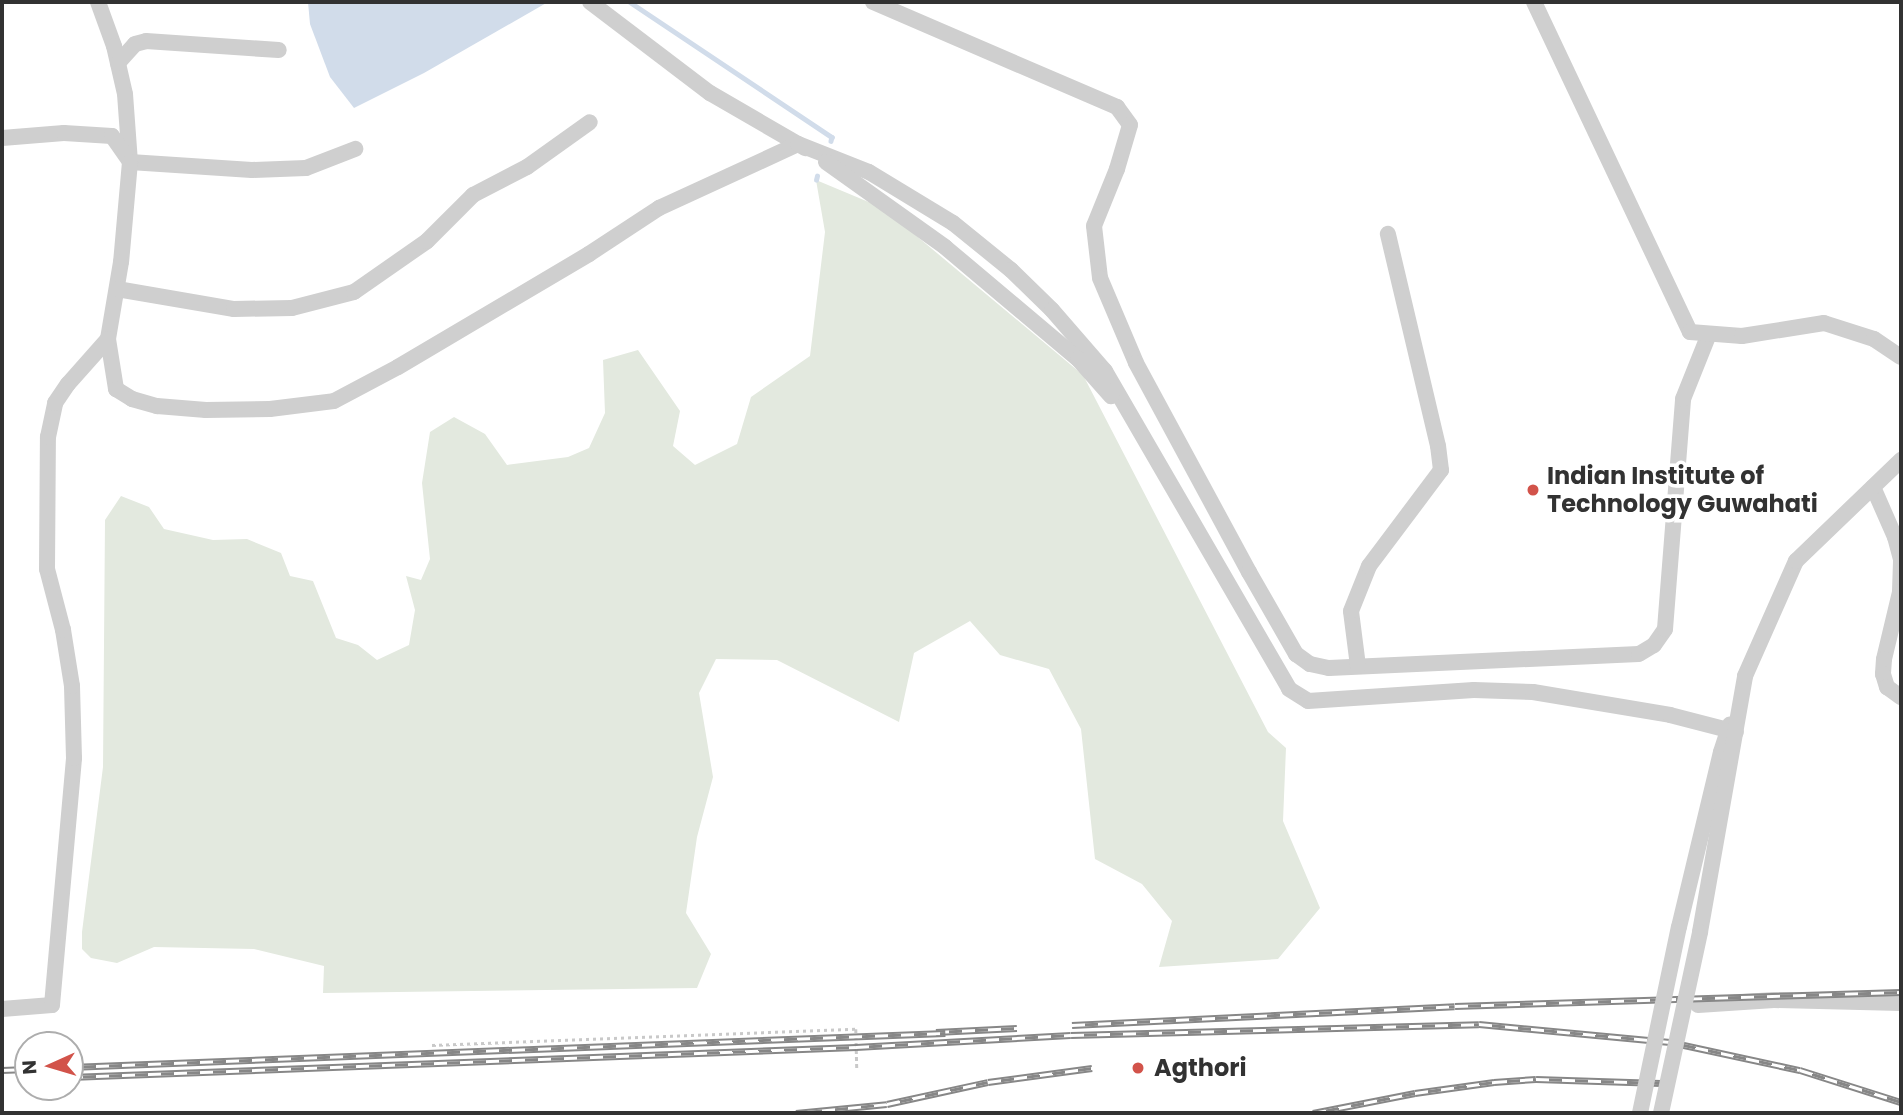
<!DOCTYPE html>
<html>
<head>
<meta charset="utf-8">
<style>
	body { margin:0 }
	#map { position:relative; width:1903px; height:1115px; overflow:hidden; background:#fff; font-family:Poppins,sans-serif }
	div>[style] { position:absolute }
	.green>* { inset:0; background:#e3e9df }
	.water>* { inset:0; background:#d1dcea }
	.stream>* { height:4.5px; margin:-2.25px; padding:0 2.25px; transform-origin:2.25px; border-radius:2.25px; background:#d1dcea }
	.path>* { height:2.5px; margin-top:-1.25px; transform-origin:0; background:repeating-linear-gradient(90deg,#c9c9c9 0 3.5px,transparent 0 7px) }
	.minor>* { height:16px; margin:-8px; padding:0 8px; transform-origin:8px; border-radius:8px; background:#cfcfcf }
	.rail>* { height:7px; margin-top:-3.5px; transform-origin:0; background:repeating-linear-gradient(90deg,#fff 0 13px,#878787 0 26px); box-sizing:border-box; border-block:2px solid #878787 }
	.minor-bridge>* { height:16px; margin:-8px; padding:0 8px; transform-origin:8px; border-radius:8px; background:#cfcfcf }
	.dots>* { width:19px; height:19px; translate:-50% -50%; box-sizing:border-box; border:4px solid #fff; border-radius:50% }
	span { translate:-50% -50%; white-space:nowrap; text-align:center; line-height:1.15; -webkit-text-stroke:7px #fff; paint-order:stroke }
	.poi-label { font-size:24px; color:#323232; font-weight:700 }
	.left { translate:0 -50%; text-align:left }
	.frame { position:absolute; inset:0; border:4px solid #323232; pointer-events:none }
	.north { position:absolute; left:14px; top:1031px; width:70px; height:70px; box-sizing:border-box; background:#fff; border:2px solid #adadad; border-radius:50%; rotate:266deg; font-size:19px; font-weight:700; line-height:28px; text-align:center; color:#323232 }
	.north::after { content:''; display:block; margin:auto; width:24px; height:32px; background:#d2534a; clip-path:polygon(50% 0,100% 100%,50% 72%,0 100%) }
</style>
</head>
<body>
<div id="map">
	<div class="green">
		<i style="clip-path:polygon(816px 180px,883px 208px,1083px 375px,1268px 732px,1286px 748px,1283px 821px,1320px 908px,1278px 959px,1159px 967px,1172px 921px,1142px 884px,1095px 859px,1081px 729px,1049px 669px,1000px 655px,970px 621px,914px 653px,899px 722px,777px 660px,716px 659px,699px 693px,713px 777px,697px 837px,686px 913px,711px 954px,697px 988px,323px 993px,324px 966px,254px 949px,154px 947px,117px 963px,91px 958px,82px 949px,82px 932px,103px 767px,105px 520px,121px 496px,149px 507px,164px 529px,213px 540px,247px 539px,281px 553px,290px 576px,313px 581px,336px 638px,358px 645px,377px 660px,409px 645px,415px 610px,406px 576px,421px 580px,430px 559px,422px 483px,430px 432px,454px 417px,485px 434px,507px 465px,568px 457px,589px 448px,605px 413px,603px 360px,638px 350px,680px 411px,673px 446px,695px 465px,737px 444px,751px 397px,810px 356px,825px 232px)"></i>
	</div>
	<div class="water">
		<i style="clip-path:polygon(308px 2px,548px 2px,424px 73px,354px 108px,330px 77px,310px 24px)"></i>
	</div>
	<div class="stream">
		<i style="left:630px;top:2px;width:243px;rotate:33.8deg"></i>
		<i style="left:832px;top:137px;width:4px;rotate:104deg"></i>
		<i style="left:816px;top:180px;width:4px;rotate:-76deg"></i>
	</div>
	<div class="path">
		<i style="left:432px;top:1045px;width:424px;rotate:-2.2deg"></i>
		<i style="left:856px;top:1029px;width:41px;rotate:88.6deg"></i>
	</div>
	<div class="minor">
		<i style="left:98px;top:2px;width:47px;rotate:70deg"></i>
		<i style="left:114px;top:46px;width:49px;rotate:77.1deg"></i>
		<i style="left:125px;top:94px;width:68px;rotate:85.8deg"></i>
		<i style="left:130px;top:162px;width:122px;rotate:3.8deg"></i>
		<i style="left:252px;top:170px;width:54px;rotate:-2.1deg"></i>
		<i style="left:306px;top:168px;width:53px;rotate:-21.2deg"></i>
		<i style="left:590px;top:2px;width:151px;rotate:37.2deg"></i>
		<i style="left:710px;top:93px;width:110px;rotate:30.1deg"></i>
		<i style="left:873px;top:2px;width:266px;rotate:23.3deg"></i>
		<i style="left:1117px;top:107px;width:22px;rotate:54deg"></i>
		<i style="left:1130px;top:125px;width:46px;rotate:106.5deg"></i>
		<i style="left:1117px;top:169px;width:61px;rotate:112deg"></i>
		<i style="left:1094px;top:226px;width:52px;rotate:83.4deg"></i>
		<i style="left:1100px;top:278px;width:92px;rotate:67deg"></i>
		<i style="left:1136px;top:363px;width:238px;rotate:61.6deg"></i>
		<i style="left:1249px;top:572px;width:95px;rotate:60.2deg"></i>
		<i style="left:1296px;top:654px;width:17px;rotate:36deg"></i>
		<i style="left:1310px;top:664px;width:19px;rotate:12deg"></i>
		<i style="left:1329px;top:668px;width:310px;rotate:-2.6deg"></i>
		<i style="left:1639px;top:654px;width:17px;rotate:-31deg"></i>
		<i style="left:1654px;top:645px;width:19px;rotate:-55deg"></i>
		<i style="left:1665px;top:629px;width:231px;rotate:-85.5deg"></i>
		<i style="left:1683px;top:399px;width:70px;rotate:-68.2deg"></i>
		<i style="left:1534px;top:2px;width:365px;rotate:64.7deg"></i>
		<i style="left:1690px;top:332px;width:52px;rotate:4.4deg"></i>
		<i style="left:1742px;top:336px;width:83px;rotate:-9deg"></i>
		<i style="left:1824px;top:323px;width:52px;rotate:17.7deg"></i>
		<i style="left:1874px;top:339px;width:32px;rotate:34deg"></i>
		<i style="left:118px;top:63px;width:25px;rotate:-48deg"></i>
		<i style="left:135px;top:44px;width:11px;rotate:-15deg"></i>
		<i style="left:146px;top:41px;width:133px;rotate:3.9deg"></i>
		<i style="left:2px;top:138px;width:62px;rotate:-4.6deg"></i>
		<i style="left:64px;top:133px;width:48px;rotate:3.6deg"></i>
		<i style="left:112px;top:136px;width:32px;rotate:55deg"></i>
		<i style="left:130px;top:162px;width:100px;rotate:95.1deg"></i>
		<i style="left:121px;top:262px;width:78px;rotate:99.6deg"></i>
		<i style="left:108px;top:339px;width:51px;rotate:80.9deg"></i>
		<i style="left:116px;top:389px;width:19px;rotate:32deg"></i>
		<i style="left:132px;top:399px;width:26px;rotate:16deg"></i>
		<i style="left:157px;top:406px;width:49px;rotate:4.7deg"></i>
		<i style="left:206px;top:410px;width:64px;rotate:-0.9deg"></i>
		<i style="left:270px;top:409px;width:64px;rotate:-7.1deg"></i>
		<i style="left:334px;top:401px;width:72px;rotate:-28deg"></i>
		<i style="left:398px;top:367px;width:222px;rotate:-30.6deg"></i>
		<i style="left:589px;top:254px;width:84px;rotate:-33.3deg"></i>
		<i style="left:659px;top:208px;width:153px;rotate:-24.7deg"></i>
		<i style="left:798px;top:144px;width:76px;rotate:21.5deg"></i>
		<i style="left:869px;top:172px;width:98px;rotate:31.3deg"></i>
		<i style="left:953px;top:223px;width:75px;rotate:39deg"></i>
		<i style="left:1011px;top:270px;width:57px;rotate:44.3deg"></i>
		<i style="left:1052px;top:310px;width:81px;rotate:49deg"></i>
		<i style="left:1105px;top:371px;width:367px;rotate:59.9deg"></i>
		<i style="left:1289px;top:689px;width:22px;rotate:32deg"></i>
		<i style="left:1308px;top:701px;width:166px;rotate:-3.8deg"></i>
		<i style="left:1474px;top:690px;width:59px;rotate:1.9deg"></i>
		<i style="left:1533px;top:692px;width:139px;rotate:9.5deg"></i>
		<i style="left:1670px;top:715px;width:68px;rotate:14.4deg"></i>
		<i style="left:826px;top:162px;width:146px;rotate:35.5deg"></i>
		<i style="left:945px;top:247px;width:174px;rotate:40.1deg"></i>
		<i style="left:1078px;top:359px;width:50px;rotate:48.3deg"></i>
		<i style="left:117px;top:289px;width:119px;rotate:9.7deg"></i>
		<i style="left:234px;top:309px;width:58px;rotate:-1deg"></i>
		<i style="left:292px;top:308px;width:64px;rotate:-14.5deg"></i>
		<i style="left:354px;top:292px;width:89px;rotate:-34.9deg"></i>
		<i style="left:427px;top:241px;width:65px;rotate:-45deg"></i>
		<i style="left:473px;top:195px;width:61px;rotate:-27.4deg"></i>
		<i style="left:527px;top:167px;width:77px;rotate:-35.5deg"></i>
		<i style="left:1873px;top:487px;width:55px;rotate:66.3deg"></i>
		<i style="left:1895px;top:537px;width:23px;rotate:75deg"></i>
		<i style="left:1901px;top:562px;width:30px;rotate:92deg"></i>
		<i style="left:1900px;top:592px;width:69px;rotate:103.4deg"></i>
		<i style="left:1884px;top:659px;width:15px;rotate:94deg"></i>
		<i style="left:1883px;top:674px;width:14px;rotate:73deg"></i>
		<i style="left:1887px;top:687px;width:17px;rotate:36deg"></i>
		<i style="left:1358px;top:666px;width:55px;rotate:-97.3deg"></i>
		<i style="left:1351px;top:611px;width:48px;rotate:-68.2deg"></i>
		<i style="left:1369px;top:566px;width:120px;rotate:-53.1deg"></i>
		<i style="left:1441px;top:470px;width:24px;rotate:-97deg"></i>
		<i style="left:1438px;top:446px;width:218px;rotate:-103.3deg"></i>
		<i style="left:1679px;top:927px;width:180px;rotate:-76.5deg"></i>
		<i style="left:1721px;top:752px;width:29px;rotate:-72deg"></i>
		<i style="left:1700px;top:932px;width:260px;rotate:-80deg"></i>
		<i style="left:1745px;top:676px;width:126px;rotate:-66.1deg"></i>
		<i style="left:1796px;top:561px;width:146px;rotate:-43.9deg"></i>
		<i style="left:1698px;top:1005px;width:76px;rotate:-3.8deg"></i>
		<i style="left:1774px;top:1000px;width:127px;rotate:1.4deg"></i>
		<i style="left:2px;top:1009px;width:50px;rotate:-4.6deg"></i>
		<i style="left:52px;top:1005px;width:248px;rotate:-84.9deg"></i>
		<i style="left:74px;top:758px;width:72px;rotate:-91.6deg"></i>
		<i style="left:72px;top:686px;width:57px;rotate:-99.1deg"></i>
		<i style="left:63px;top:630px;width:63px;rotate:-104.7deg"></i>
		<i style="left:47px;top:569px;width:132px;rotate:-89.6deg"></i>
		<i style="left:48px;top:437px;width:35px;rotate:-78deg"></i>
		<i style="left:55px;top:403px;width:23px;rotate:-56deg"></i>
		<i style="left:68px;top:384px;width:60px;rotate:-48.4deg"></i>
	</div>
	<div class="rail">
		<i style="left:1072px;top:1025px;width:383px;rotate:-2.8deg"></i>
		<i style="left:1455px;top:1006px;width:446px;rotate:-1.8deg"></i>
		<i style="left:936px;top:1032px;width:81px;rotate:-2.8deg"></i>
		<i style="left:70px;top:1067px;width:876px;rotate:-2.23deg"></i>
		<i style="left:2px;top:1070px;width:26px;rotate:-2deg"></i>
		<i style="left:70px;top:1077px;width:787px;rotate:-2.19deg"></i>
		<i style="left:856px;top:1047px;width:215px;rotate:-3.2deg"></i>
		<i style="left:1071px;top:1035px;width:408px;rotate:-1.5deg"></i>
		<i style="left:1479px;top:1024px;width:192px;rotate:5.4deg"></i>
		<i style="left:1670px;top:1042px;width:133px;rotate:12.2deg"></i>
		<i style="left:1800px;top:1070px;width:106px;rotate:17.6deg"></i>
		<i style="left:796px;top:1113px;width:91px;rotate:-5.6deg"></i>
		<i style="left:887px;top:1104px;width:103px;rotate:-12.3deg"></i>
		<i style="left:988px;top:1082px;width:105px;rotate:-7.7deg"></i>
		<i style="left:1313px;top:1113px;width:104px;rotate:-11.1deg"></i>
		<i style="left:1415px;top:1093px;width:80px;rotate:-7.9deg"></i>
		<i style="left:1494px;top:1082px;width:42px;rotate:-4.1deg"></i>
		<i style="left:1536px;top:1079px;width:125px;rotate:1.8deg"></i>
	</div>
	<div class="minor-bridge">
		<i style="left:1640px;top:1113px;width:190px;rotate:-78.2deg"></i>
		<i style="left:1661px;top:1113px;width:185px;rotate:-77.8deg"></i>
	</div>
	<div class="dots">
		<i style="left:1533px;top:490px;background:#d2534a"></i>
		<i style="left:1138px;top:1068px;background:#d2534a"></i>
	</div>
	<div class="poi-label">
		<span class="left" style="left:1547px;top:490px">Indian Institute of<br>Technology Guwahati</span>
		<span class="left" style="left:1154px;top:1068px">Agthori</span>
	</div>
	<div class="frame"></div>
	<div class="north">N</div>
</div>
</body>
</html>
